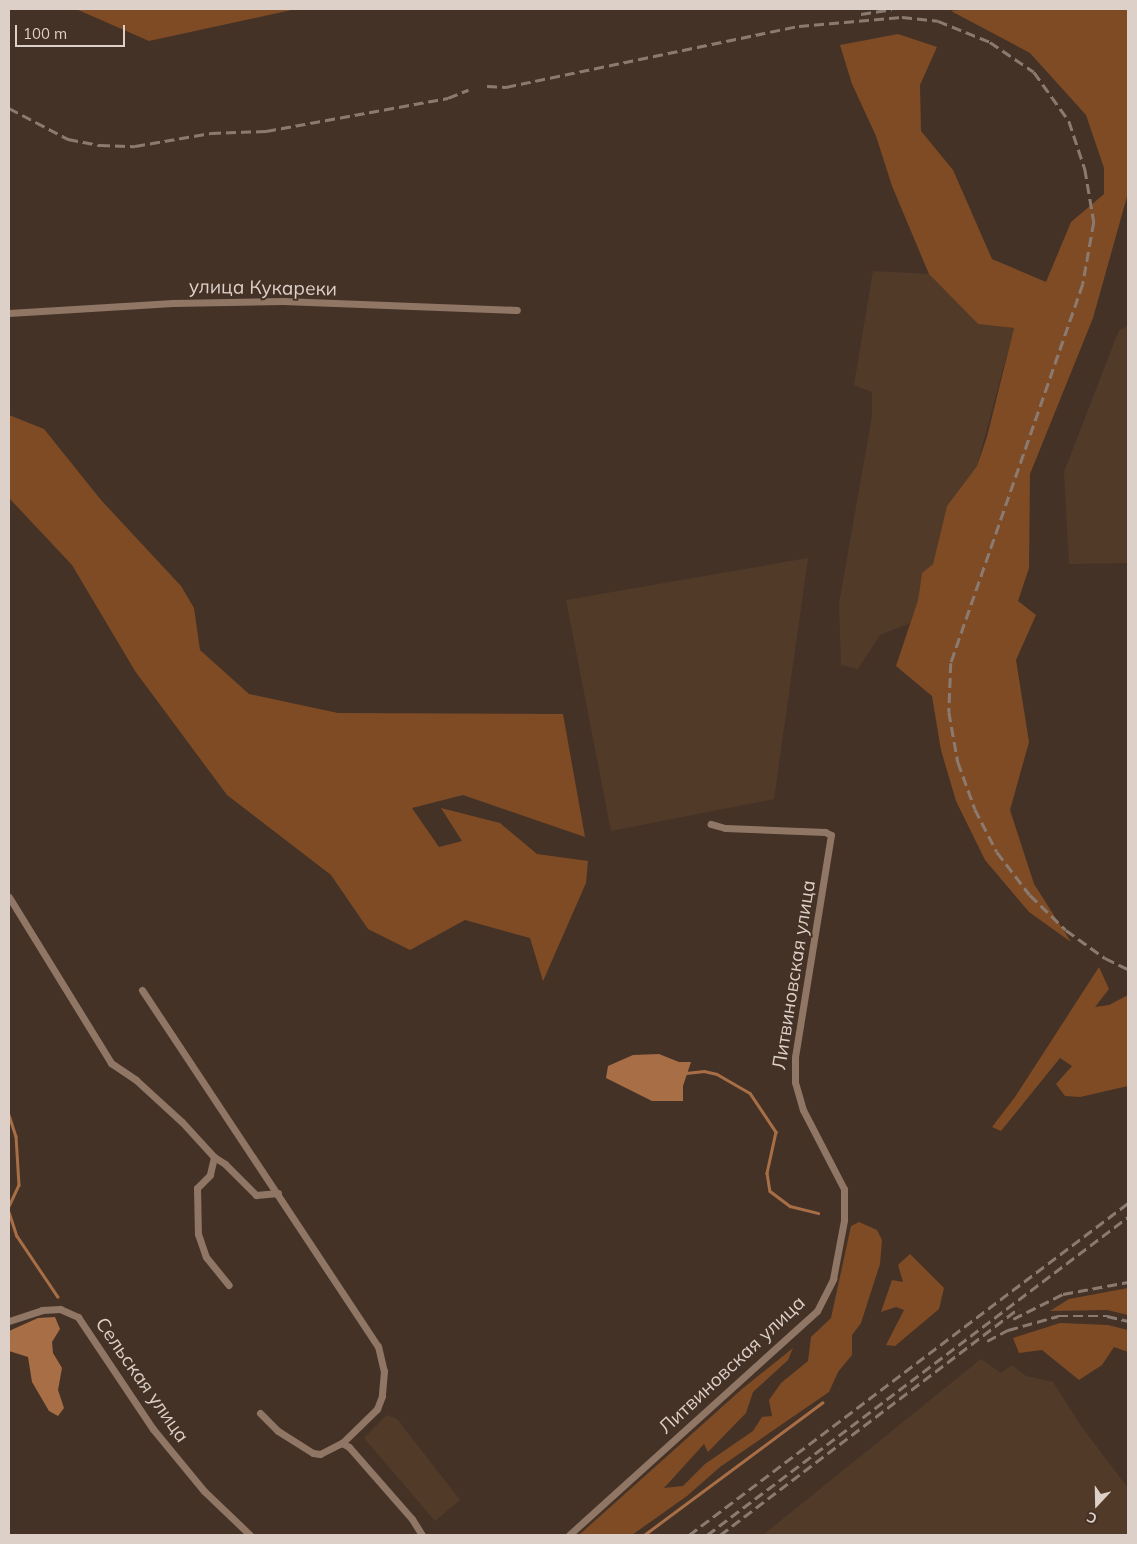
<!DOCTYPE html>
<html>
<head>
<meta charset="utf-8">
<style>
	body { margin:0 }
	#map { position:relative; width:1137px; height:1544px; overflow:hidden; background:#453226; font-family:Mulish,sans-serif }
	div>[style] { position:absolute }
	.built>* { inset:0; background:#523a29 }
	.green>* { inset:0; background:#7e4b25 }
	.water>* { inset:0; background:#a86e46 }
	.stream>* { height:2.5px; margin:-1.25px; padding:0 1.25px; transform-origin:1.25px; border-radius:1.25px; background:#a86e46 }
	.street>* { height:7px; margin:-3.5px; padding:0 3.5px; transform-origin:3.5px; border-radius:3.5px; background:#907665 }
	.rail>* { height:2.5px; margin-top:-1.25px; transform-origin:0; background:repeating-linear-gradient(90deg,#8a7a70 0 10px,transparent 0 15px) }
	span { translate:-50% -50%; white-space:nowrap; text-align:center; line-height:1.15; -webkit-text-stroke:4px #453226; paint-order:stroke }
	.street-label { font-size:19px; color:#dcd0c9 }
	.frame { position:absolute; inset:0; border:10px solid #dcd0c9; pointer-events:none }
	.north { position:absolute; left:1072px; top:1479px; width:50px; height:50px; -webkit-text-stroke:4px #453226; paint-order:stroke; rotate:201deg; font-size:14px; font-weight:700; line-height:20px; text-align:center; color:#dcd0c9 }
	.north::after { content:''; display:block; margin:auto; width:18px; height:22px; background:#dcd0c9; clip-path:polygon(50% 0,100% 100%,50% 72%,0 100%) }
	.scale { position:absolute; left:15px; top:25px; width:110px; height:22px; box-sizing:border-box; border:2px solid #dcd0c9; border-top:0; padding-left:6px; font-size:15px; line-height:18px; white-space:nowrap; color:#dcd0c9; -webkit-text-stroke:4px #453226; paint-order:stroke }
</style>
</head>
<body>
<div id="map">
	<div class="built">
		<i style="clip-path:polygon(873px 271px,929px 274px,978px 324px,1014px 328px,977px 466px,947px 506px,933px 564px,922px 573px,918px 600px,910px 623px,880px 635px,858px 669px,841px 665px,839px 604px,872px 416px,872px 392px,854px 385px)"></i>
		<i style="clip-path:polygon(1128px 326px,1128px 563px,1069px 564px,1064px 472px,1119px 330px)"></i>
		<i style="clip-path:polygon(808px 558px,774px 799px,611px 831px,566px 600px)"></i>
		<i style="clip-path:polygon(981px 1359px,1001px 1373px,1012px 1365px,1026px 1376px,1053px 1382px,1081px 1426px,1128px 1488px,1128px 1535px,763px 1535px)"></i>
		<i style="clip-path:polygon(387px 1415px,397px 1419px,460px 1500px,435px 1521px,364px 1438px)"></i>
	</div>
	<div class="green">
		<i style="clip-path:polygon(76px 9px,296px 9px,149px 41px)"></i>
		<i style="clip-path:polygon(965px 9px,1128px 9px,1128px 193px,1093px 318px,1030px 474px,1029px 568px,1018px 601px,1036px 615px,1016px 660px,1029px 742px,1010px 810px,1034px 884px,1071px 942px,1029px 912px,985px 860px,956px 801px,941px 750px,932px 696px,896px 666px,918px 600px,922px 573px,933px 564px,947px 506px,977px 466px,987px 437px,1014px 328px,978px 324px,929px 274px,892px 186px,876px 136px,852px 84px,840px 45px,898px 34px,937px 47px,920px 85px,921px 131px,953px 170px,992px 259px,1046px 282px,1071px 222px,1104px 194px,1104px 168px,1086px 115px,1030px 53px,951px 11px)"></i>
		<i style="clip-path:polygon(9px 415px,44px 429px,101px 500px,181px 586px,194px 608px,200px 650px,249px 694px,338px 713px,563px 714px,585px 837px,463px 795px,412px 808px,439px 847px,462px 841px,441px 808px,500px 823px,537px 854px,588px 861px,586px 883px,543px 981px,530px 938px,465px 920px,410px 950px,368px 929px,331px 875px,227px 795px,135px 671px,72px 565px,9px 498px)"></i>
		<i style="clip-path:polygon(1099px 967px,1109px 989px,1095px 1007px,1109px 1005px,1128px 995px,1128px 1086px,1080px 1097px,1065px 1096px,1056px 1084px,1072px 1066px,1060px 1058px,1001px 1131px,992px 1127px,1015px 1097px)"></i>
		<i style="clip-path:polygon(859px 1222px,877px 1230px,882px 1240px,880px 1264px,861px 1323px,852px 1335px,852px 1355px,838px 1372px,829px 1392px,720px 1467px,687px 1496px,632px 1535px,579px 1535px,742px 1389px,793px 1348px,788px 1360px,753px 1392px,746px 1413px,708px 1452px,704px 1444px,664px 1488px,683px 1486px,705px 1464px,753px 1431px,762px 1417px,772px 1416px,769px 1400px,781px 1383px,808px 1361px,811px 1337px,831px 1318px,851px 1226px)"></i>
		<i style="clip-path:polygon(910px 1254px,944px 1288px,939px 1309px,895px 1346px,886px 1345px,904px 1310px,896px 1307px,881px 1312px,892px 1280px,903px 1282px,898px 1265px)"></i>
		<i style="clip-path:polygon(1128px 1288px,1128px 1315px,1107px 1310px,1050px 1311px,1069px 1299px)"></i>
		<i style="clip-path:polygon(1060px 1323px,1108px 1325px,1128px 1330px,1128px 1352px,1114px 1347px,1102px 1365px,1079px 1380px,1042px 1350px,1019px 1353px,1013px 1338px)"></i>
	</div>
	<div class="water">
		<i style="clip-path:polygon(659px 1054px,679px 1062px,691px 1062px,683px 1086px,683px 1101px,652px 1101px,606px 1078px,608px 1066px,633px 1055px)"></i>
		<i style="clip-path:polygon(55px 1317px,60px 1329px,52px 1342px,53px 1353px,62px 1368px,58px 1390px,64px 1408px,58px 1416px,49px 1411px,32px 1382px,28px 1357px,9px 1351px,9px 1331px,38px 1318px)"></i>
	</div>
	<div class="stream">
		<i style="left:686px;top:1073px;width:18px;rotate:-6deg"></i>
		<i style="left:704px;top:1071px;width:13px;rotate:13deg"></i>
		<i style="left:717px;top:1074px;width:38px;rotate:30deg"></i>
		<i style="left:750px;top:1093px;width:47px;rotate:56.3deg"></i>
		<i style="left:776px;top:1132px;width:42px;rotate:102.4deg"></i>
		<i style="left:767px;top:1173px;width:18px;rotate:81deg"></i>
		<i style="left:770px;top:1191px;width:25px;rotate:37deg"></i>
		<i style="left:790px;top:1206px;width:29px;rotate:14deg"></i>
		<i style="left:9px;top:1115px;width:22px;rotate:72deg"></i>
		<i style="left:16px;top:1136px;width:49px;rotate:86.5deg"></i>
		<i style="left:19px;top:1185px;width:23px;rotate:115deg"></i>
		<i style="left:9px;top:1212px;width:25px;rotate:72deg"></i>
		<i style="left:17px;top:1236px;width:73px;rotate:56.1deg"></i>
		<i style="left:644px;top:1535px;width:222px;rotate:-36.6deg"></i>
	</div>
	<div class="street">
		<i style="left:9px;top:313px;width:164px;rotate:-3.5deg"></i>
		<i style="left:173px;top:303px;width:110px;rotate:-1deg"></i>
		<i style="left:283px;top:301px;width:234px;rotate:2.2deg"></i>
		<i style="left:9px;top:897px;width:195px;rotate:58.4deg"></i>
		<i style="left:111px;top:1063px;width:30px;rotate:34deg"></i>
		<i style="left:136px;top:1080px;width:62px;rotate:42.4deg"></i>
		<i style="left:182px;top:1122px;width:47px;rotate:47.6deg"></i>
		<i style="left:214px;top:1157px;width:18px;rotate:103deg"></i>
		<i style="left:210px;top:1175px;width:18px;rotate:135deg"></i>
		<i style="left:197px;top:1188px;width:46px;rotate:88.8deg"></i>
		<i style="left:198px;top:1234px;width:24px;rotate:71deg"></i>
		<i style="left:206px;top:1257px;width:36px;rotate:51deg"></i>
		<i style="left:142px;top:990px;width:427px;rotate:56.5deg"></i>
		<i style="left:378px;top:1346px;width:26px;rotate:77deg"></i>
		<i style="left:384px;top:1371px;width:25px;rotate:95deg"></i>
		<i style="left:382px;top:1396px;width:14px;rotate:111deg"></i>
		<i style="left:377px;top:1409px;width:49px;rotate:135.8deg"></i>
		<i style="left:214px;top:1157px;width:13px;rotate:32deg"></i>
		<i style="left:225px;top:1164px;width:44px;rotate:45deg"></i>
		<i style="left:256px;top:1195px;width:22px;rotate:-5deg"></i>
		<i style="left:9px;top:1321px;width:35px;rotate:-18deg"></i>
		<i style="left:42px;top:1310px;width:18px;rotate:-3deg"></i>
		<i style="left:60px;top:1309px;width:20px;rotate:24deg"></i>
		<i style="left:78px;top:1317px;width:135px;rotate:56.2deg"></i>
		<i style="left:153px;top:1429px;width:80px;rotate:50.6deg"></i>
		<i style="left:204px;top:1491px;width:64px;rotate:43.7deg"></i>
		<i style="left:260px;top:1413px;width:25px;rotate:45deg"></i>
		<i style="left:278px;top:1431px;width:41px;rotate:32.2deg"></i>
		<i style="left:313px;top:1453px;width:7px;rotate:8deg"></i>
		<i style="left:320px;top:1454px;width:25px;rotate:-27deg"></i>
		<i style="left:342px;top:1443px;width:8px;rotate:30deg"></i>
		<i style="left:349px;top:1447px;width:96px;rotate:48.8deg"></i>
		<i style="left:412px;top:1519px;width:19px;rotate:58deg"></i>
		<i style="left:569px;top:1535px;width:334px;rotate:-42.1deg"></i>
		<i style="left:817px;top:1311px;width:36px;rotate:-63deg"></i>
		<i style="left:833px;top:1279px;width:60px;rotate:-79.4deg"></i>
		<i style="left:844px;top:1220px;width:31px;rotate:-90deg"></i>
		<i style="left:844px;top:1189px;width:89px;rotate:-117.4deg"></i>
		<i style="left:803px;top:1110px;width:29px;rotate:-106deg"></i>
		<i style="left:795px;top:1082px;width:25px;rotate:-90deg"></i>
		<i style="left:795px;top:1057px;width:225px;rotate:-80.8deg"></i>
		<i style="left:831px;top:835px;width:7px;rotate:-153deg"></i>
		<i style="left:825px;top:832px;width:100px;rotate:-177.7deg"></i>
		<i style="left:725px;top:828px;width:15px;rotate:-164deg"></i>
	</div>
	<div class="rail">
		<i style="left:861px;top:14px;width:31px;rotate:-9deg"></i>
		<i style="left:487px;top:86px;width:19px;rotate:3deg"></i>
		<i style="left:506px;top:87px;width:299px;rotate:-11.8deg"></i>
		<i style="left:799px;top:26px;width:103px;rotate:-5deg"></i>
		<i style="left:902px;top:17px;width:36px;rotate:6deg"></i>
		<i style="left:938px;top:21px;width:56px;rotate:22deg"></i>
		<i style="left:990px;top:42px;width:53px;rotate:34.3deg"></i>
		<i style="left:1034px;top:72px;width:60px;rotate:54.5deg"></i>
		<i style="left:1069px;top:121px;width:51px;rotate:71.6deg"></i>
		<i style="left:1085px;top:169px;width:54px;rotate:80.4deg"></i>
		<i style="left:1094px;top:222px;width:63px;rotate:100.1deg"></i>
		<i style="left:1083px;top:284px;width:401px;rotate:109.2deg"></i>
		<i style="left:951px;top:663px;width:49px;rotate:92.3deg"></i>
		<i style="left:949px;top:712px;width:51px;rotate:79.8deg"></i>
		<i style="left:958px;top:762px;width:50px;rotate:70.1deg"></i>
		<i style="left:975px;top:809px;width:48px;rotate:62.9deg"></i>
		<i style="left:997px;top:852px;width:54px;rotate:52.5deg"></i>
		<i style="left:1030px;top:895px;width:50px;rotate:44.2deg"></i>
		<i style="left:1066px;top:930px;width:48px;rotate:35.7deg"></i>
		<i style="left:1105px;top:958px;width:25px;rotate:26deg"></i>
		<i style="left:9px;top:108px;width:67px;rotate:27.7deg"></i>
		<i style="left:68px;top:139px;width:33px;rotate:11deg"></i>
		<i style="left:100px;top:145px;width:35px;rotate:2deg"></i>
		<i style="left:135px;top:146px;width:77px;rotate:-9.7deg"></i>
		<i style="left:211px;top:133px;width:55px;rotate:-2.1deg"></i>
		<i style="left:266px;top:131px;width:185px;rotate:-10.3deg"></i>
		<i style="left:448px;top:98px;width:22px;rotate:-22deg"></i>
		<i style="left:1013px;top:1319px;width:56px;rotate:-26.6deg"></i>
		<i style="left:1063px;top:1294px;width:66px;rotate:-10.5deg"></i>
		<i style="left:987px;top:1341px;width:24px;rotate:-28deg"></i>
		<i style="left:1008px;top:1330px;width:52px;rotate:-15.6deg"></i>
		<i style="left:1058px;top:1316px;width:49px"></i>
		<i style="left:1107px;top:1316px;width:22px;rotate:13deg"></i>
		<i style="left:689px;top:1535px;width:550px;rotate:-37.1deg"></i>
		<i style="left:707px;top:1535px;width:528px;rotate:-37.07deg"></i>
		<i style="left:720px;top:1535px;width:375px;rotate:-37.2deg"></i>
	</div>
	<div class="street-label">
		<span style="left:263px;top:288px;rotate:1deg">улица Кукареки</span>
		<span style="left:794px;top:975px;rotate:-81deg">Литвиновская улица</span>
		<span style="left:732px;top:1365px;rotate:-43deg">Литвиновская улица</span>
		<span style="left:142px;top:1380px;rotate:55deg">Сельская улица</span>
	</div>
	<div class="frame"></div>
	<div class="north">С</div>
	<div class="scale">100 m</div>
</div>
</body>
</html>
